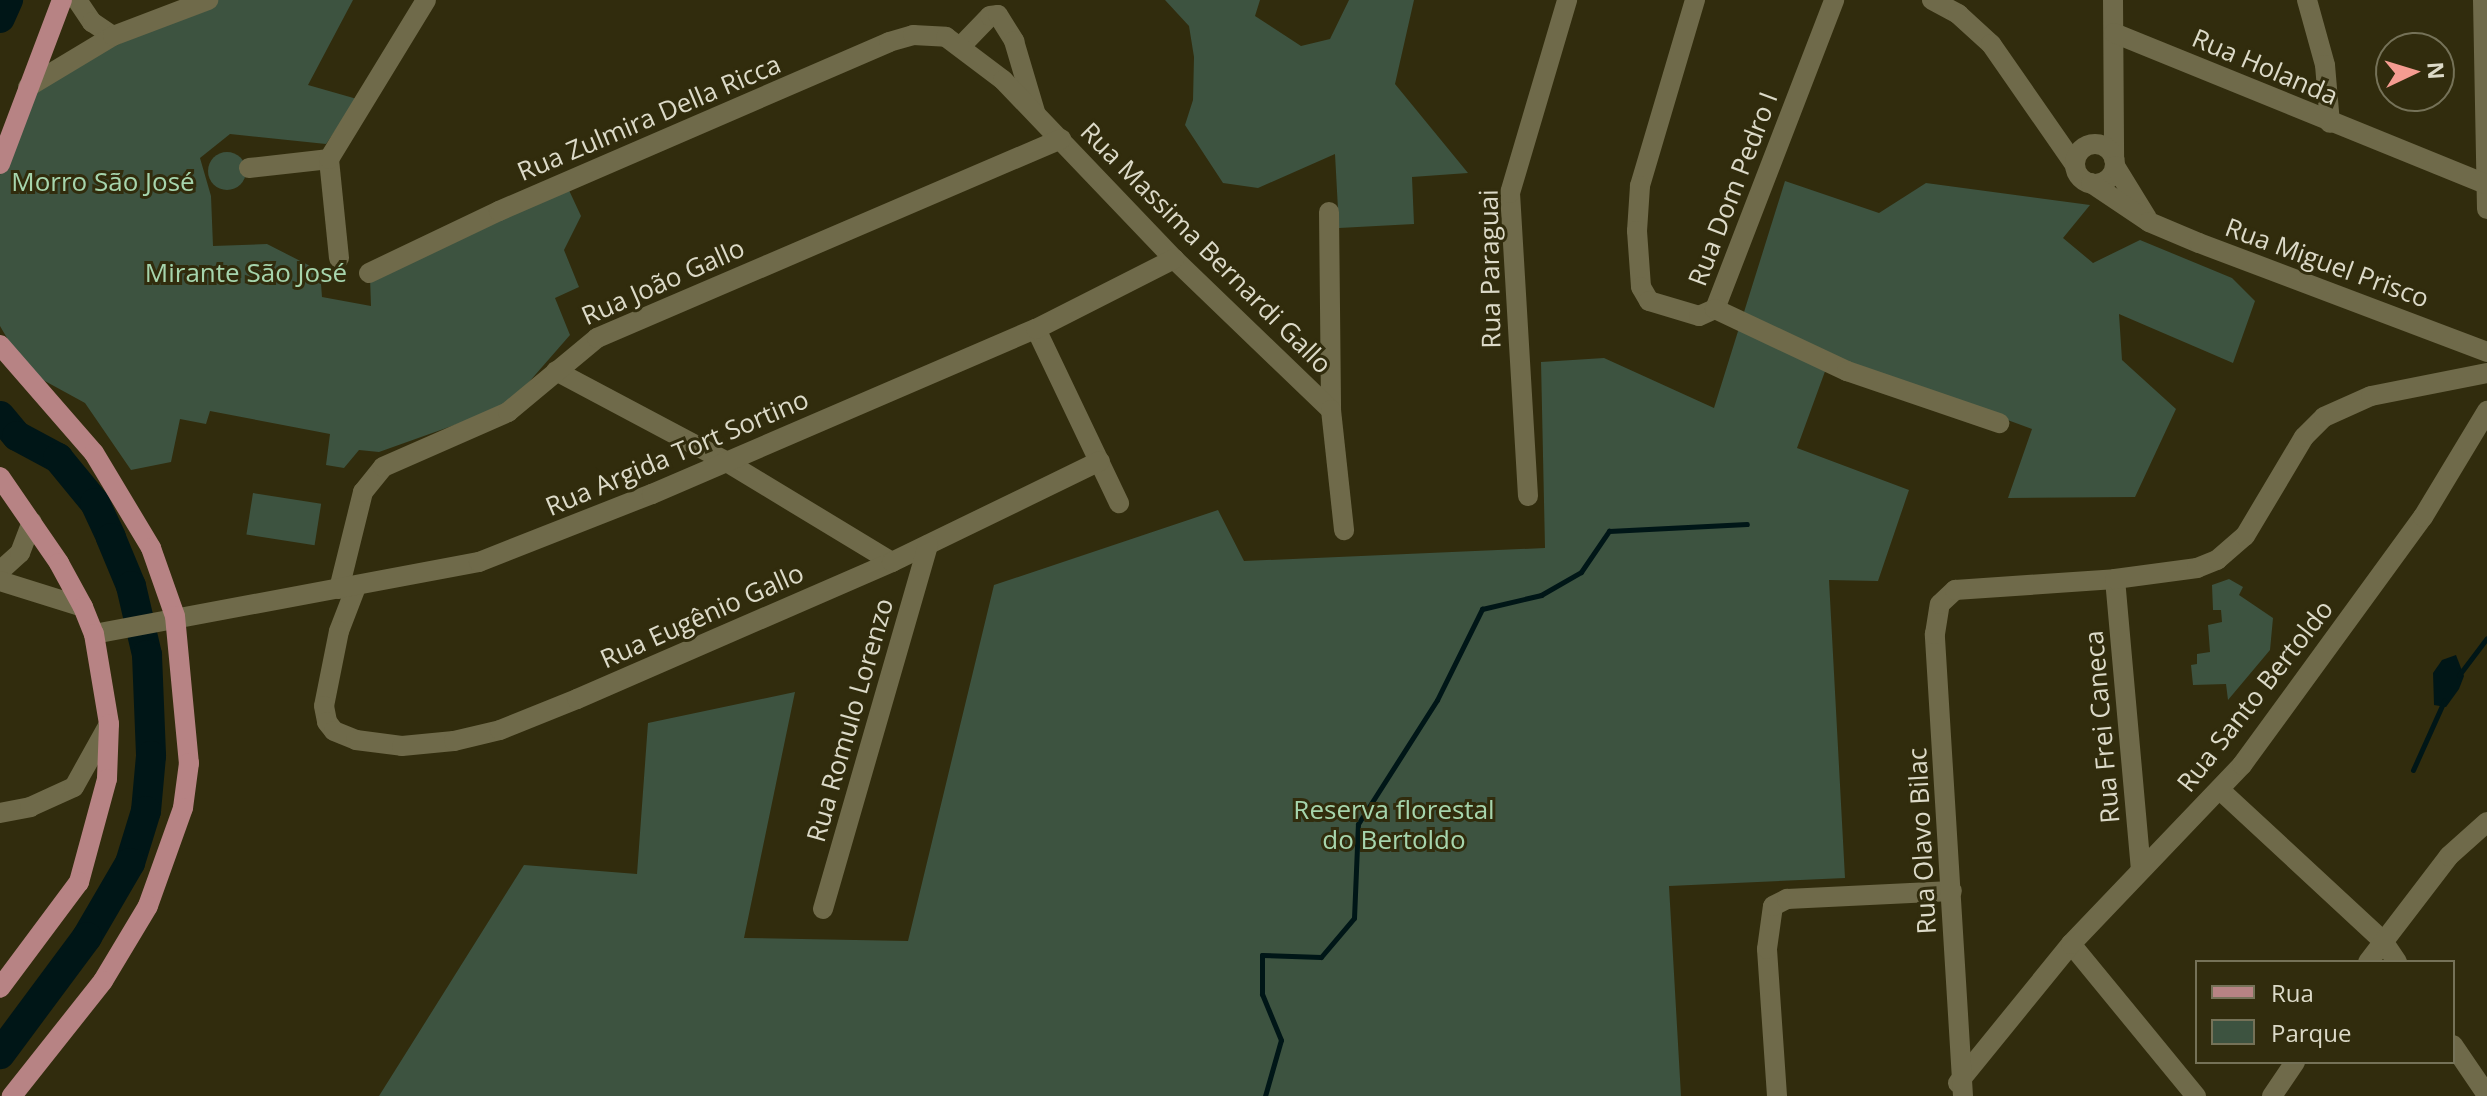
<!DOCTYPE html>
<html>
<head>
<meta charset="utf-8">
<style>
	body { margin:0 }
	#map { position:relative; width:2487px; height:1096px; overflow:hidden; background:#312c0d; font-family:"Open Sans",sans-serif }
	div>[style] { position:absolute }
	.green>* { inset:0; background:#3d5340; transform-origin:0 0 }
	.round { border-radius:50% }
	.water>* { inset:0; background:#001617 }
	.stream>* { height:5px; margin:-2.5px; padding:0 2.5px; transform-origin:2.5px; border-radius:2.5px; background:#001617 }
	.river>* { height:30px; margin:-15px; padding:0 15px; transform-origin:15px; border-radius:15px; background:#001617 }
	.minor>* { height:20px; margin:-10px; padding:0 10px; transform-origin:10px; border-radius:10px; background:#6f6a4a }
	.minor>.ring { margin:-10px; padding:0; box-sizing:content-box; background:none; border:20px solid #6f6a4a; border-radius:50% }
	.major>* { height:20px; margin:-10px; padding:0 10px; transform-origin:10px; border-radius:10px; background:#b78384 }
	span { translate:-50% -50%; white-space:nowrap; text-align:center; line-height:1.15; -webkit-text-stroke:6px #312c0d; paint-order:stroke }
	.street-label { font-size:26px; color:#dcdac8 }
	.park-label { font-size:26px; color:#a6d5ad }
	.legend { position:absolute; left:2195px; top:960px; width:260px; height:104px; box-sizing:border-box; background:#312c0d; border:2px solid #757258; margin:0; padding:10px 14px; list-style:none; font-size:24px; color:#dcdac8 }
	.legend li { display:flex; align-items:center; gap:16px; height:40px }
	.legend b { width:40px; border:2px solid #757258 }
	.north { position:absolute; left:2375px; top:32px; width:80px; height:80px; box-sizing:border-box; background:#312c0d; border:2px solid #757258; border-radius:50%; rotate:86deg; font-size:22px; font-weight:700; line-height:32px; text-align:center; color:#dcdac8 }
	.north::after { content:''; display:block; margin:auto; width:28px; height:36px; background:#f59c91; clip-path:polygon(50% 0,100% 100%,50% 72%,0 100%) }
</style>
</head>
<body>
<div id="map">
	<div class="green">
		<i style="clip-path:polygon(215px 0,353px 0,308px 85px,357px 99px,326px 144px,230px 134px,200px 158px,211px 196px,213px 246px,267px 244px,320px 271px,322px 297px,371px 306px,370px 278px,567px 186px,581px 216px,564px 250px,579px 287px,555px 298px,570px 335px,508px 406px,379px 452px,359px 450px,344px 468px,326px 465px,330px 434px,210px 411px,206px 424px,180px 419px,171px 462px,131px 470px,85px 403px,43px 380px,14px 350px,0 326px,0 175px,27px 99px,49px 76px)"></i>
		<i style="clip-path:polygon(1165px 0,1260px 0,1255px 16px,1301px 46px,1330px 39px,1349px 0,1414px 0,1395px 84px,1468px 173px,1412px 177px,1414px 224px,1339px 228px,1335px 154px,1258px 188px,1223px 183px,1185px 125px,1193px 100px,1194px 57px,1189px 26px)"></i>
		<i class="round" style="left:208px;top:152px;width:38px;height:38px"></i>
		<i style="clip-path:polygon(1785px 181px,1879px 213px,1926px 183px,2090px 205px,2063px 238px,2093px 263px,2140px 240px,2232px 278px,2255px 301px,2233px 363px,2119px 314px,2122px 360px,2176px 409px,2135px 497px,2008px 498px,2032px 429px,1831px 355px,1797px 448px,1909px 490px,1878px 581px,1829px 580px,1845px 878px,1669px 886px,1681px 1096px,379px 1096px,524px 865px,637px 874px,648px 723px,795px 692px,744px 938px,908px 941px,994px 585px,1218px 510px,1244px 561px,1545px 548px,1541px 362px,1604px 358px,1714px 408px)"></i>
		<i style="left:253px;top:493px;width:69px;height:42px;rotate:9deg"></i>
		<i style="clip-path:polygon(2229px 579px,2243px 587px,2239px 595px,2273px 618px,2270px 650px,2228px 700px,2226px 684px,2193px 685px,2191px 665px,2197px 664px,2197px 654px,2210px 652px,2208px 625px,2222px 622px,2221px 610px,2213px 610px,2212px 585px)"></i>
	</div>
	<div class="water">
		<i style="clip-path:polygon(2456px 655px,2464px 676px,2459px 689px,2446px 707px,2434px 705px,2433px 673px,2442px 660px)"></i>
	</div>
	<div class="stream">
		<i style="left:2459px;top:675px;width:46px;rotate:-52.9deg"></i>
		<i style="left:2413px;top:770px;width:76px;rotate:-65.8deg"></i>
		<i style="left:1265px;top:1096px;width:58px;rotate:-74.1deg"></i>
		<i style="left:1281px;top:1040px;width:50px;rotate:-112.4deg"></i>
		<i style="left:1262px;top:994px;width:39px;rotate:-90deg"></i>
		<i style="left:1262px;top:955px;width:59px;rotate:1.9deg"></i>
		<i style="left:1321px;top:957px;width:51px;rotate:-49.8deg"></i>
		<i style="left:1354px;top:918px;width:94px;rotate:-87.6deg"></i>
		<i style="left:1358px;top:824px;width:147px;rotate:-57.5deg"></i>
		<i style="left:1437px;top:700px;width:102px;rotate:-63.7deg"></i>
		<i style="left:1482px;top:609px;width:61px;rotate:-13.3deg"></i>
		<i style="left:1541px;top:595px;width:46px;rotate:-29.9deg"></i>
		<i style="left:1581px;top:572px;width:50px;rotate:-55.7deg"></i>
		<i style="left:1609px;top:531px;width:138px;rotate:-2.9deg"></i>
	</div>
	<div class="river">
		<i style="left:0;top:18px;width:20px;rotate:-66deg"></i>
		<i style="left:0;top:416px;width:26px;rotate:50deg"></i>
		<i style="left:17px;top:436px;width:47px;rotate:28.2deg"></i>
		<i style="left:58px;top:458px;width:58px;rotate:50.6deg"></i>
		<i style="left:95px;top:503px;width:38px;rotate:65deg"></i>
		<i style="left:111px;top:538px;width:52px;rotate:67.4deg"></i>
		<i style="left:131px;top:586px;width:71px;rotate:76.9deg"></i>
		<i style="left:147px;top:655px;width:101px;rotate:87.7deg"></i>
		<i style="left:151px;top:756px;width:55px;rotate:95.2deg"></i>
		<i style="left:146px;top:811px;width:54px;rotate:107.1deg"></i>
		<i style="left:130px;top:863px;width:86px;rotate:120.2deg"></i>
		<i style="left:87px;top:937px;width:146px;rotate:126.6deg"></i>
	</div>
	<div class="minor">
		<i style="left:77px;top:0;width:27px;rotate:56deg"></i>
		<i style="left:92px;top:22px;width:25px;rotate:34deg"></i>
		<i style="left:1695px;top:0;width:194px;rotate:106.5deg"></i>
		<i style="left:1640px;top:186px;width:45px;rotate:93.8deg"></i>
		<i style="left:1637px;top:231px;width:56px;rotate:85.9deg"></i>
		<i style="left:1641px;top:287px;width:16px;rotate:60deg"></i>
		<i style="left:1649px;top:301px;width:52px;rotate:16.7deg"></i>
		<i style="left:1699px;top:316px;width:17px;rotate:-24deg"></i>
		<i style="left:1715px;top:309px;width:331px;rotate:-68.9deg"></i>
		<i style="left:1932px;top:0;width:30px;rotate:28deg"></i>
		<i style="left:1958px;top:14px;width:45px;rotate:42.3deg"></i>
		<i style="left:1991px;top:44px;width:147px;rotate:55.2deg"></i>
		<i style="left:2113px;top:0;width:159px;rotate:89.6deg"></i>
		<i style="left:2307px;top:0;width:67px;rotate:74.5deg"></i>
		<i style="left:2325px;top:65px;width:58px;rotate:85.1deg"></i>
		<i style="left:2483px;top:0;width:209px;rotate:88.9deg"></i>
		<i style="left:2114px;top:33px;width:401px;rotate:22.1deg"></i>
		<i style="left:962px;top:45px;width:40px;rotate:-46deg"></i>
		<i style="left:990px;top:16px;width:8px;rotate:-7deg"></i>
		<i style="left:998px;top:15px;width:31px;rotate:58deg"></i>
		<i style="left:1014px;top:41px;width:74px;rotate:73.5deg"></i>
		<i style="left:28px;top:87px;width:99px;rotate:-31deg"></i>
		<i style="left:113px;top:36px;width:102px;rotate:-20.8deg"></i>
		<i class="ring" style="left:2075px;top:144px;width:20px;height:20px"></i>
		<i style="left:2115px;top:166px;width:61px;rotate:58.4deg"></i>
		<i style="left:249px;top:168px;width:81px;rotate:-6.4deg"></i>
		<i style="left:2091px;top:183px;width:70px;rotate:33.9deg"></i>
		<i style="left:2149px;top:222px;width:54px;rotate:22.8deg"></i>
		<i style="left:2199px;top:243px;width:308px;rotate:20.7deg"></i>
		<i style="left:1329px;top:212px;width:198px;rotate:89.4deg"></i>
		<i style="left:339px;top:258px;width:100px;rotate:-95.8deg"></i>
		<i style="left:329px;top:159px;width:186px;rotate:-58.6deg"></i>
		<i style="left:369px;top:273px;width:144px;rotate:-25.5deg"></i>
		<i style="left:499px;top:211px;width:425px;rotate:-23.4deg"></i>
		<i style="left:889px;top:42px;width:25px;rotate:-16deg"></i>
		<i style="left:913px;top:35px;width:33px;rotate:3deg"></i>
		<i style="left:946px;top:37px;width:71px;rotate:37deg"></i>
		<i style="left:1003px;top:80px;width:248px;rotate:46.3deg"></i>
		<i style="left:1174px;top:259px;width:218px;rotate:43.9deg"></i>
		<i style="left:1331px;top:410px;width:121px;rotate:83.8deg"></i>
		<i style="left:1715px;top:309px;width:146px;rotate:25.2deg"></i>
		<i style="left:1847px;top:371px;width:161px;rotate:18.9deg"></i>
		<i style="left:1036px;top:329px;width:193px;rotate:64.5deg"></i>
		<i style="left:556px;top:371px;width:191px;rotate:28deg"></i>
		<i style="left:725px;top:461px;width:195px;rotate:31.2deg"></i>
		<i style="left:1528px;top:496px;width:304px;rotate:-93.4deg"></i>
		<i style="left:1510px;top:193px;width:201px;rotate:-73.5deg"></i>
		<i style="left:0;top:571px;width:27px;rotate:-42deg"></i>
		<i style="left:20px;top:553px;width:33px;rotate:-69deg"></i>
		<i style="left:2115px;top:579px;width:292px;rotate:84.9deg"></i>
		<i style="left:0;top:581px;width:87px;rotate:17.4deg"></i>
		<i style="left:356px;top:587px;width:47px;rotate:111.1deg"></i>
		<i style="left:339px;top:631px;width:76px;rotate:101.3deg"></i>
		<i style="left:324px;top:706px;width:16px;rotate:79deg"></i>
		<i style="left:327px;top:722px;width:11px;rotate:52deg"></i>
		<i style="left:334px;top:731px;width:24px;rotate:22deg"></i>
		<i style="left:356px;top:740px;width:46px;rotate:7.4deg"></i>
		<i style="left:402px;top:746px;width:52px;rotate:-5.5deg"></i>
		<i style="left:454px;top:741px;width:47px;rotate:-13.4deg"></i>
		<i style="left:500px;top:730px;width:83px;rotate:-21.9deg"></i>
		<i style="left:577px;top:699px;width:344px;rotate:-23.5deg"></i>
		<i style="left:892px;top:562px;width:231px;rotate:-25.9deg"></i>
		<i style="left:339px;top:589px;width:100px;rotate:-76.1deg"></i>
		<i style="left:363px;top:492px;width:32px;rotate:-51deg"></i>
		<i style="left:383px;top:467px;width:137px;rotate:-23.7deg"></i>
		<i style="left:508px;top:412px;width:116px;rotate:-39.7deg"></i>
		<i style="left:597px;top:338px;width:505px;rotate:-23.21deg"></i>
		<i style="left:94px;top:634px;width:392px;rotate:-10.6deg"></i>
		<i style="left:479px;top:562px;width:186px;rotate:-21.5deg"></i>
		<i style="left:652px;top:494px;width:418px;rotate:-23.3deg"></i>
		<i style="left:1036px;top:329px;width:155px;rotate:-26.9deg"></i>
		<i style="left:2220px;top:790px;width:222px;rotate:42.8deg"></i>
		<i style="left:2383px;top:941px;width:25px;rotate:56deg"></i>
		<i style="left:0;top:813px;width:31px;rotate:-11deg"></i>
		<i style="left:30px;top:807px;width:48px;rotate:-24.4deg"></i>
		<i style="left:74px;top:787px;width:72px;rotate:-60.9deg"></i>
		<i style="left:823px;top:909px;width:379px;rotate:-73.9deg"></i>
		<i style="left:2071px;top:944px;width:197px;rotate:50.6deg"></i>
		<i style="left:2368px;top:962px;width:133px;rotate:-52.6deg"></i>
		<i style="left:2449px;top:856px;width:51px;rotate:-41.8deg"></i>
		<i style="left:2453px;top:1045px;width:60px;rotate:55.8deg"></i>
		<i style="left:1958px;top:1083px;width:179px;rotate:-50.9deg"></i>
		<i style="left:2071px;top:944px;width:248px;rotate:-46.3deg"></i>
		<i style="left:2242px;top:765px;width:307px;rotate:-53.9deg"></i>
		<i style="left:2423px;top:517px;width:124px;rotate:-58.9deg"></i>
		<i style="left:1777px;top:1096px;width:147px;rotate:-93.9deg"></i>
		<i style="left:1767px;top:949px;width:43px;rotate:-82.1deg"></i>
		<i style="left:1773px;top:906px;width:16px;rotate:-27deg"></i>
		<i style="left:1787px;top:899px;width:165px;rotate:-2.8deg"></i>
		<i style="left:1963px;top:1096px;width:463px;rotate:-93.5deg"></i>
		<i style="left:1935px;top:634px;width:30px;rotate:-81deg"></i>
		<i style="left:1940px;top:604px;width:21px;rotate:-43deg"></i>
		<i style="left:1955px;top:590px;width:160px;rotate:-3.9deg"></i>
		<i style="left:2115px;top:579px;width:83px;rotate:-7.6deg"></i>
		<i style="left:2197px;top:568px;width:22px;rotate:-22deg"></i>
		<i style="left:2217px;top:560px;width:37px;rotate:-41deg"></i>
		<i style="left:2245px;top:536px;width:115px;rotate:-59.2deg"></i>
		<i style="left:2304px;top:437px;width:28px;rotate:-45deg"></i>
		<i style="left:2324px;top:417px;width:51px;rotate:-24.1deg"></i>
		<i style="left:2371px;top:396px;width:118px;rotate:-11.2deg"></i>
		<i style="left:2272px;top:1096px;width:41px;rotate:-55.9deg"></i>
	</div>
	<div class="major">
		<i style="left:0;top:164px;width:175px;rotate:-69.3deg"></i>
		<i style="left:0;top:345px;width:143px;rotate:49deg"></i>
		<i style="left:94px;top:453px;width:111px;rotate:59deg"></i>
		<i style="left:151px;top:548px;width:72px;rotate:70.6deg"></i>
		<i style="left:175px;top:616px;width:148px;rotate:84.6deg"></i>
		<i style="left:189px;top:763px;width:45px;rotate:97.6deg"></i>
		<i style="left:183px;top:808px;width:104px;rotate:109.7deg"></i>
		<i style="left:148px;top:906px;width:87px;rotate:121deg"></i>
		<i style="left:103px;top:981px;width:147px;rotate:128.4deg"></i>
		<i style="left:0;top:477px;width:104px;rotate:55.5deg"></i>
		<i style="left:59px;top:563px;width:50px;rotate:61.4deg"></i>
		<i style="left:83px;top:607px;width:29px;rotate:68deg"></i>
		<i style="left:94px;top:634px;width:91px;rotate:80.5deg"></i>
		<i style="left:109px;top:724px;width:55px;rotate:92.1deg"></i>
		<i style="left:107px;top:779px;width:107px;rotate:105.2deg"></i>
		<i style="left:79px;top:882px;width:132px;rotate:126.7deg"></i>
	</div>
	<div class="street-label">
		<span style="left:2265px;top:67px;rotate:23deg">Rua Holanda</span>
		<span style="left:649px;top:118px;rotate:-23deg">Rua Zulmira Della Ricca</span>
		<span style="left:1733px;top:189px;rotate:-69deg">Rua Dom Pedro I</span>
		<span style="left:1206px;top:248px;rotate:45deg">Rua Massima Bernardi Gallo</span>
		<span style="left:2327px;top:263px;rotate:20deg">Rua Miguel Prisco</span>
		<span style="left:1490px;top:269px;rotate:-91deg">Rua Paraguai</span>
		<span style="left:663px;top:282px;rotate:-24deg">Rua João Gallo</span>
		<span style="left:677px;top:453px;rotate:-23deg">Rua Argida Tort Sortino</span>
		<span style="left:702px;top:616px;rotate:-24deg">Rua Eugênio Gallo</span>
		<span style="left:2255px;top:696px;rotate:-52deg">Rua Santo Bertoldo</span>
		<span style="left:850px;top:720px;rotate:-74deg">Rua Romulo Lorenzo</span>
		<span style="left:2102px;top:727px;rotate:-95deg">Rua Frei Caneca</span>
		<span style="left:1922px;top:841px;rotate:-93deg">Rua Olavo Bilac</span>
	</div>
	<div class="park-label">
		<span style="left:103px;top:182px">Morro São José</span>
		<span style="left:246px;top:273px">Mirante São José</span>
		<span style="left:1394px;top:825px">Reserva florestal<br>do Bertoldo</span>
	</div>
	<ul class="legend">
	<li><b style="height:10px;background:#b78384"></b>Rua</li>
	<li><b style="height:22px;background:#3d5340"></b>Parque</li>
	</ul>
	<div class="north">N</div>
</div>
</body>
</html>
